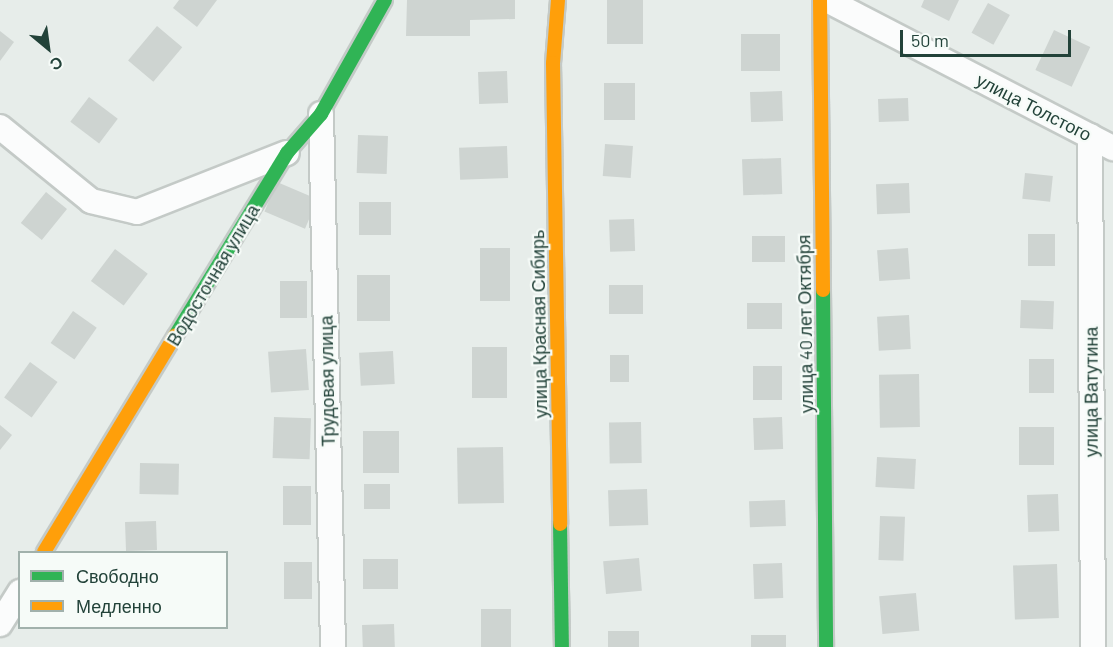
<!DOCTYPE html>
<html>
<head>
<meta charset="utf-8">
<style>
	body { margin:0 }
	#map { position:relative; width:1113px; height:647px; overflow:hidden; background:#e7edea; font-family:Barlow,sans-serif }
	div>[style] { position:absolute }
	.building>* { inset:0; background:#ced4d1; transform-origin:0 0 }
	.roads { filter:drop-shadow(2px 0 #c4cac7) drop-shadow(-2px 0 #c4cac7) drop-shadow(0 2px #c4cac7) drop-shadow(0 -2px #c4cac7) }
	.street>* { height:24px; margin:-12px; padding:0 12px; transform-origin:12px; border-radius:12px; background:#fbfcfc }
	.fast>* { height:14px; margin:-7px; padding:0 7px; transform-origin:7px; border-radius:7px; background:#30b455 }
	.slow>* { height:14px; margin:-7px; padding:0 7px; transform-origin:7px; border-radius:7px; background:#ff9f0a }
	span { translate:-50% -50%; white-space:nowrap; text-align:center; line-height:1.15; -webkit-text-stroke:4.5px #f6fbf8; paint-order:stroke }
	.street-label { font-size:18px; color:#224239 }
	.legend { position:absolute; left:18px; top:551px; width:210px; height:78px; box-sizing:border-box; background:#f6fbf8; border:2px solid #a1b1ac; margin:0; padding:8px 10px; list-style:none; font-size:18px; color:#224239 }
	.legend li { display:flex; align-items:center; gap:12px; height:30px }
	.legend b { width:30px; border:2px solid #a1b1ac }
	.north { position:absolute; left:18px; top:18px; width:60px; height:60px; -webkit-text-stroke:4px #f6fbf8; paint-order:stroke; rotate:151deg; font-size:16px; font-weight:700; line-height:24px; text-align:center; color:#224239 }
	.north::after { content:''; display:block; margin:auto; width:21px; height:27px; background:#224239; clip-path:polygon(50% 0,100% 100%,50% 72%,0 100%) }
	.scale { position:absolute; left:900px; top:30px; width:171px; height:27px; box-sizing:border-box; border:3px solid #224239; border-top:0; padding-left:8px; font-size:18px; line-height:21px; white-space:nowrap; color:#224239; -webkit-text-stroke:4px #f6fbf8; paint-order:stroke }
</style>
</head>
<body>
<div id="map">
	<div class="building">
		<i style="clip-path:polygon(179px 0,217px 0,197px 27px,173px 8px)"></i>
		<i style="clip-path:polygon(407px 0,515px 0,515px 19px,470px 20px,470px 36px,406px 36px)"></i>
		<i style="left:607px;top:0;width:36px;height:44px"></i>
		<i style="clip-path:polygon(924px 0,959px 0,949px 21px,921px 7px)"></i>
		<i style="left:988px;top:3px;width:25px;height:34px;rotate:29deg"></i>
		<i style="left:157px;top:26px;width:33px;height:45px;rotate:40deg"></i>
		<i style="left:1054px;top:30px;width:40px;height:44px;rotate:25deg"></i>
		<i style="clip-path:polygon(0 31px,14px 42px,0 61px)"></i>
		<i style="left:741px;top:34px;width:39px;height:37px"></i>
		<i style="left:507px;top:71px;width:32px;height:29px;rotate:88deg"></i>
		<i style="left:635px;top:83px;width:37px;height:31px;rotate:90deg"></i>
		<i style="left:782px;top:91px;width:30px;height:32px;rotate:88deg"></i>
		<i style="left:89px;top:97px;width:36px;height:31px;rotate:37deg"></i>
		<i style="left:908px;top:98px;width:23px;height:30px;rotate:88deg"></i>
		<i style="left:358px;top:135px;width:30px;height:38px;rotate:2deg"></i>
		<i style="left:605px;top:144px;width:28px;height:32px;rotate:4deg"></i>
		<i style="left:507px;top:146px;width:32px;height:48px;rotate:88deg"></i>
		<i style="left:781px;top:158px;width:36px;height:39px;rotate:88deg"></i>
		<i style="left:1025px;top:173px;width:28px;height:26px;rotate:6deg"></i>
		<i style="left:277px;top:182px;width:44px;height:32px;rotate:23deg"></i>
		<i style="left:909px;top:183px;width:30px;height:33px;rotate:88deg"></i>
		<i style="left:46px;top:192px;width:27px;height:40px;rotate:39deg"></i>
		<i style="left:359px;top:202px;width:32px;height:33px"></i>
		<i style="left:634px;top:219px;width:32px;height:25px;rotate:88deg"></i>
		<i style="left:1028px;top:234px;width:27px;height:32px"></i>
		<i style="left:752px;top:236px;width:33px;height:26px"></i>
		<i style="left:480px;top:248px;width:30px;height:53px"></i>
		<i style="left:908px;top:248px;width:31px;height:31px;rotate:86deg"></i>
		<i style="left:115px;top:249px;width:41px;height:40px;rotate:37deg"></i>
		<i style="left:357px;top:275px;width:33px;height:46px"></i>
		<i style="left:280px;top:281px;width:27px;height:37px"></i>
		<i style="left:609px;top:285px;width:34px;height:29px"></i>
		<i style="left:1021px;top:300px;width:33px;height:28px;rotate:2deg"></i>
		<i style="left:747px;top:303px;width:35px;height:26px"></i>
		<i style="left:73px;top:311px;width:29px;height:39px;rotate:35deg"></i>
		<i style="left:909px;top:315px;width:34px;height:32px;rotate:87deg"></i>
		<i style="left:472px;top:347px;width:35px;height:51px"></i>
		<i style="left:306px;top:349px;width:41px;height:38px;rotate:86deg"></i>
		<i style="left:393px;top:351px;width:33px;height:34px;rotate:87deg"></i>
		<i style="left:610px;top:355px;width:19px;height:27px"></i>
		<i style="left:1029px;top:359px;width:25px;height:34px"></i>
		<i style="left:30px;top:362px;width:34px;height:44px;rotate:36deg"></i>
		<i style="left:753px;top:366px;width:29px;height:34px"></i>
		<i style="left:919px;top:374px;width:53px;height:40px;rotate:89deg"></i>
		<i style="left:274px;top:417px;width:37px;height:41px;rotate:2deg"></i>
		<i style="left:782px;top:417px;width:32px;height:29px;rotate:88deg"></i>
		<i style="left:641px;top:422px;width:41px;height:32px;rotate:89deg"></i>
		<i style="clip-path:polygon(0 425px,12px 435px,0 450px)"></i>
		<i style="left:1019px;top:427px;width:35px;height:38px"></i>
		<i style="left:363px;top:431px;width:36px;height:42px"></i>
		<i style="left:503px;top:447px;width:56px;height:46px;rotate:89deg"></i>
		<i style="left:877px;top:457px;width:39px;height:30px;rotate:3deg"></i>
		<i style="left:140px;top:463px;width:39px;height:31px;rotate:1deg"></i>
		<i style="left:364px;top:484px;width:26px;height:25px"></i>
		<i style="left:283px;top:486px;width:28px;height:39px"></i>
		<i style="left:647px;top:489px;width:36px;height:39px;rotate:88deg"></i>
		<i style="left:1058px;top:494px;width:37px;height:31px;rotate:88deg"></i>
		<i style="left:785px;top:500px;width:26px;height:36px;rotate:88deg"></i>
		<i style="left:880px;top:516px;width:25px;height:44px;rotate:2deg"></i>
		<i style="left:156px;top:521px;width:29px;height:31px;rotate:88deg"></i>
		<i style="left:639px;top:558px;width:33px;height:36px;rotate:85deg"></i>
		<i style="left:363px;top:559px;width:35px;height:30px"></i>
		<i style="left:284px;top:562px;width:28px;height:37px"></i>
		<i style="left:782px;top:563px;width:35px;height:29px;rotate:88deg"></i>
		<i style="left:1057px;top:564px;width:54px;height:44px;rotate:88deg"></i>
		<i style="left:916px;top:593px;width:38px;height:37px;rotate:85deg"></i>
		<i style="left:481px;top:609px;width:30px;height:38px"></i>
		<i style="left:394px;top:624px;width:23px;height:32px;rotate:88deg"></i>
		<i style="left:608px;top:631px;width:31px;height:16px"></i>
		<i style="left:786px;top:635px;width:12px;height:35px;rotate:90deg"></i>
	</div>
	<div class="roads">
		<div class="street">
			<i style="left:827px;top:0;width:322px;rotate:27.4deg"></i>
			<i style="left:321px;top:114px;width:533px;rotate:88.71deg"></i>
			<i style="left:0;top:127px;width:117px;rotate:39.1deg"></i>
			<i style="left:91px;top:201px;width:47px;rotate:13.4deg"></i>
			<i style="left:137px;top:212px;width:161px;rotate:-21.5deg"></i>
			<i style="left:1090px;top:136px;width:511px;rotate:89.66deg"></i>
			<i style="left:0;top:624px;width:38px;rotate:-58deg"></i>
		</div>
		<div class="fast">
			<i style="left:823px;top:290px;width:357px;rotate:89.5deg"></i>
			<i style="left:175px;top:336px;width:215px;rotate:-58.5deg"></i>
			<i style="left:287px;top:153px;width:52px;rotate:-48.9deg"></i>
			<i style="left:321px;top:114px;width:131px;rotate:-60.7deg"></i>
			<i style="left:560px;top:524px;width:123px;rotate:89.1deg"></i>
		</div>
		<div class="slow">
			<i style="left:558px;top:0;width:63px;rotate:94.5deg"></i>
			<i style="left:553px;top:63px;width:461px;rotate:89.1deg"></i>
			<i style="left:820px;top:0;width:290px;rotate:89.4deg"></i>
			<i style="left:44px;top:552px;width:253px;rotate:-58.8deg"></i>
		</div>
	</div>
	<div class="street-label">
		<span style="left:1034px;top:107px;rotate:27deg">улица Толстого</span>
		<span style="left:213px;top:275px;rotate:-59deg">Водосточная улица</span>
		<span style="left:539px;top:324px;rotate:-91deg">улица Красная Сибирь</span>
		<span style="left:805px;top:324px;rotate:-91deg">улица 40 лет Октября</span>
		<span style="left:327px;top:381px;rotate:-91deg">Трудовая улица</span>
		<span style="left:1091px;top:392px;rotate:-90deg">улица Ватутина</span>
	</div>
	<ul class="legend">
	<li><b style="height:8px;background:#30b455"></b>Свободно</li>
	<li><b style="height:8px;background:#ff9f0a"></b>Медленно</li>
	</ul>
	<div class="north">С</div>
	<div class="scale">50 m</div>
</div>
</body>
</html>
